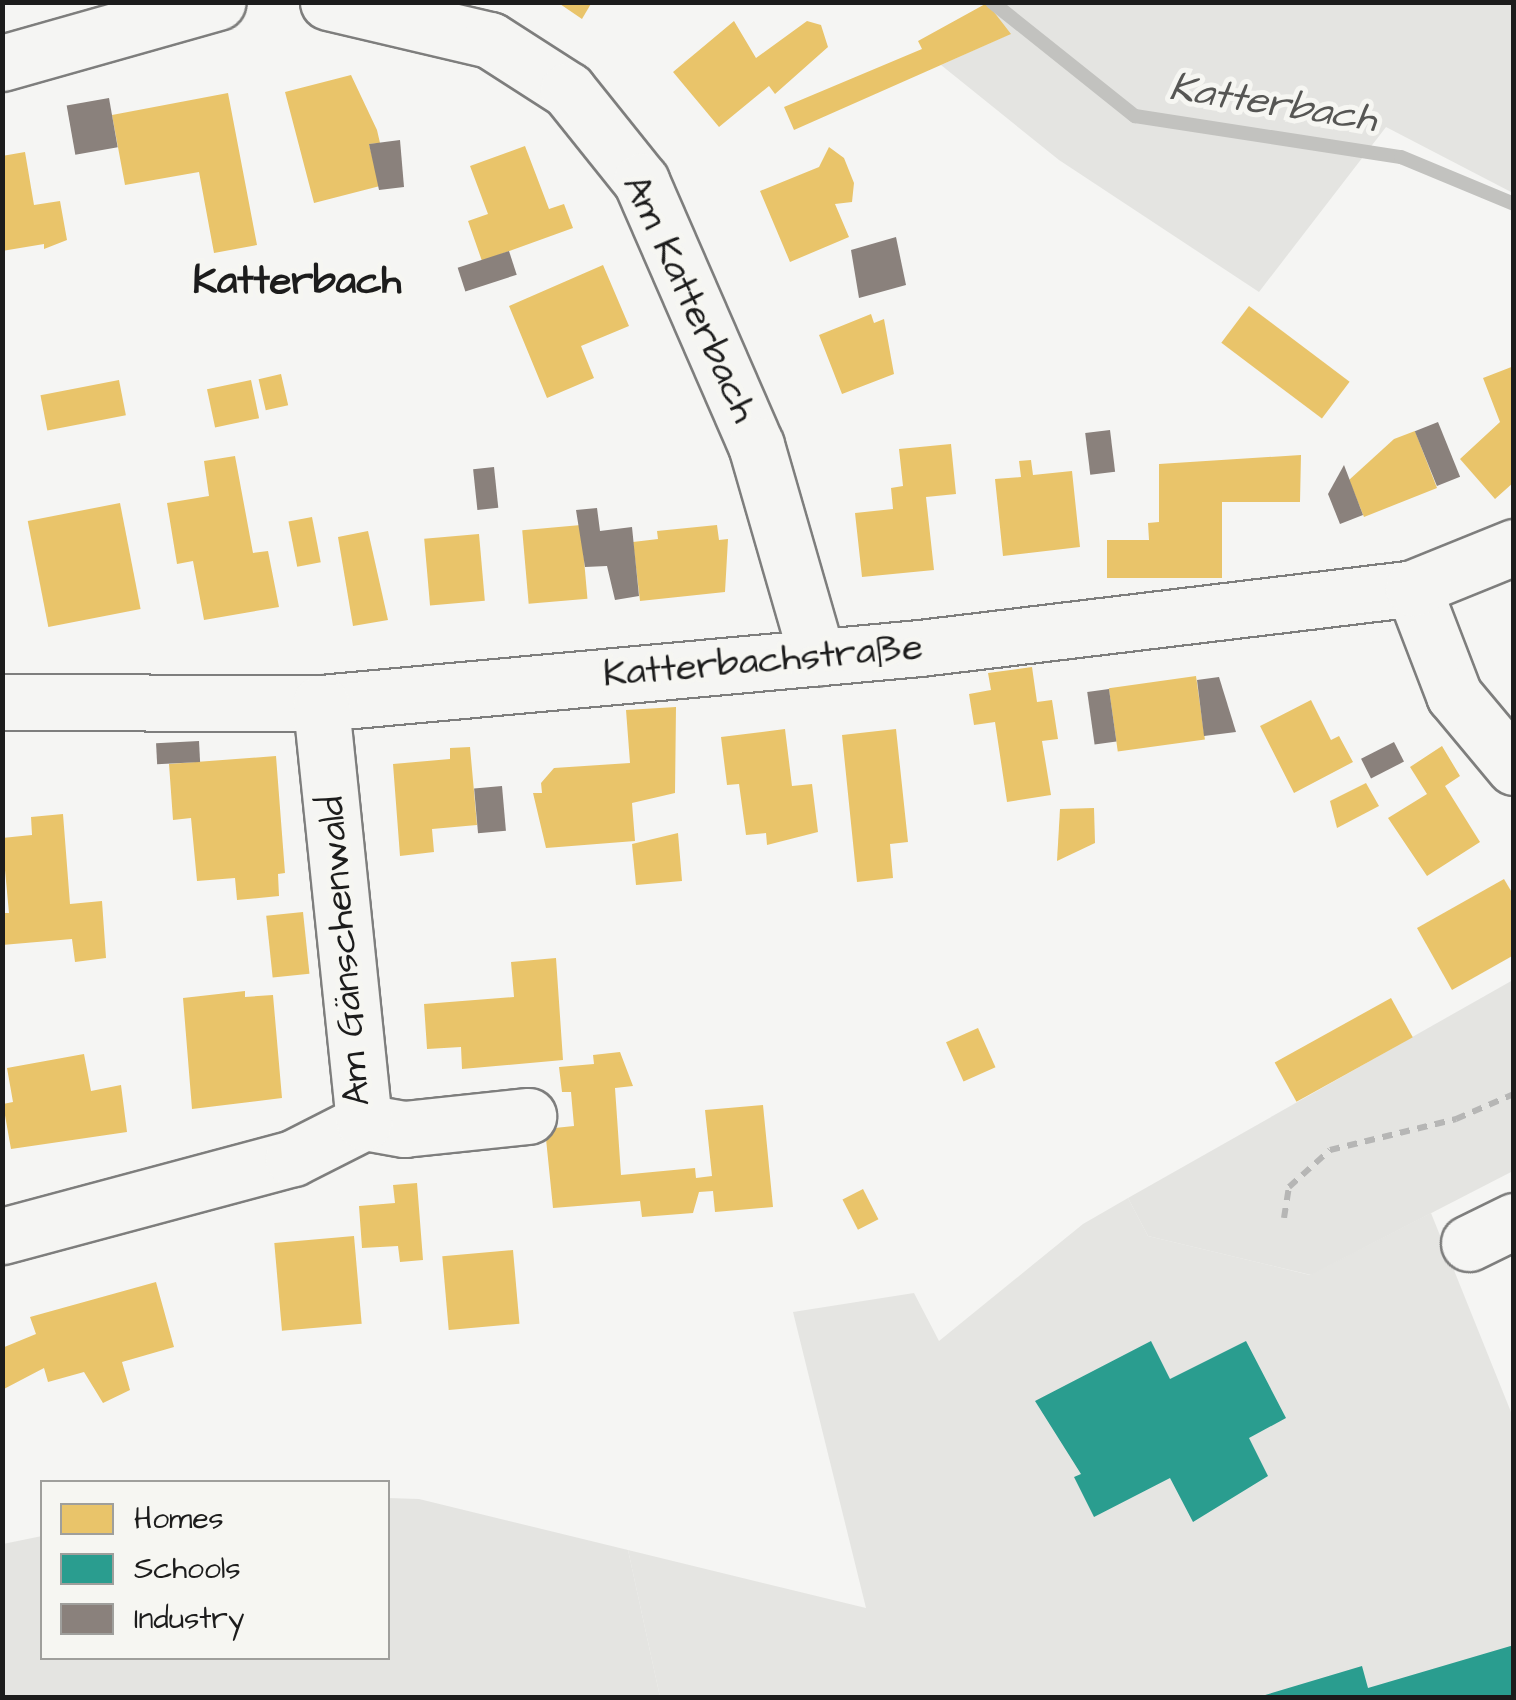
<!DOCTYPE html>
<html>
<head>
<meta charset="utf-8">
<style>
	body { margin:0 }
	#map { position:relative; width:1516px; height:1700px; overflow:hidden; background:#f5f5f3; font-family:"Architects Daughter",sans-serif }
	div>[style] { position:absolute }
	.built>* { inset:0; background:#e5e5e2 }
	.green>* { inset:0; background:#e4e4e1 }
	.homes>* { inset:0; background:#e9c46a; transform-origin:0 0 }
	.schools>* { inset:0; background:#2a9d8f }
	.industry>* { inset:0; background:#8a817c; transform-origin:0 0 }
	.stream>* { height:14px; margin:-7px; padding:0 7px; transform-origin:7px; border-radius:7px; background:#c2c2bf }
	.path>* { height:6px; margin-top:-3px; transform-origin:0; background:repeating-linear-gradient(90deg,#b6b6b5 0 10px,transparent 0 18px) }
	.roads { filter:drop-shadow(2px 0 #7e7e7d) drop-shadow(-2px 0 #7e7e7d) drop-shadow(0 2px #7e7e7d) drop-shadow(0 -2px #7e7e7d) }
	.minor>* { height:55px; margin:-27.5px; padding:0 27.5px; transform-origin:27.5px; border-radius:27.5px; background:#f5f5f3 }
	span { translate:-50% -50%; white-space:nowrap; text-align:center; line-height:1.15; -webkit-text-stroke:10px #f6f6f2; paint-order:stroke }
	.street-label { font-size:38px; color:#1c1c1c }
	.water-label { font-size:40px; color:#565654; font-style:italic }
	.neighbourhood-label { font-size:40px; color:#1c1c1c; font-weight:700 }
	.frame { position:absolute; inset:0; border:5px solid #1c1c1c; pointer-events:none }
	.legend { position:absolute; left:40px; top:1480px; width:350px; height:180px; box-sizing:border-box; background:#f6f6f2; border:2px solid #9f9f9c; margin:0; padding:12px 18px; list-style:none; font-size:30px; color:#1c1c1c }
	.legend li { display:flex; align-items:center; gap:20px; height:50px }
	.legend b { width:50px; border:2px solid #9f9f9c }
</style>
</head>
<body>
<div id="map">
	<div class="built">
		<i style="clip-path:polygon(1128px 1198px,1148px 1236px,1310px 1275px,1431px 1213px,1513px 1417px,1513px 1697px,660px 1697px,628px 1550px,866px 1608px,793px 1312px,914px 1293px,939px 1341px,1083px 1224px)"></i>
	</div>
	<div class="green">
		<i style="clip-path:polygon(986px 3px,1513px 3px,1513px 193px,1386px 127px,1259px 292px,1059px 160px,941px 65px,1010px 34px)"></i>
		<i style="clip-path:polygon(1513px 980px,1513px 1171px,1311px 1275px,1148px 1236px,1128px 1198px)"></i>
		<i style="clip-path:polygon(388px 1498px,419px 1499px,628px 1550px,660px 1697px,3px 1697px,3px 1544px,42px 1536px,42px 1658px,388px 1658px)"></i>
	</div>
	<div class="homes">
		<i style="clip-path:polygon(557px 2px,592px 2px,582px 19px)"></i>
		<i style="clip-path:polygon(987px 3px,1011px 34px,794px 130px,784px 107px,922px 49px,918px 41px)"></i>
		<i style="clip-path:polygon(734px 21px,756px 58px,807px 21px,821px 25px,828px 47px,775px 94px,769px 86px,719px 127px,673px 72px)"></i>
		<i style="clip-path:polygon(351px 75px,377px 130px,380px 143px,369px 144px,380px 186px,314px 203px,285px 92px)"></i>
		<i style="clip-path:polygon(228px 93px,257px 245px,214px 253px,199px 172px,125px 185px,112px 115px)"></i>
		<i style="clip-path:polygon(525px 146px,549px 209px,564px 204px,573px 228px,482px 261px,468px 221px,488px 214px,470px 166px)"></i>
		<i style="clip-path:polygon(829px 147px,844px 158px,854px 183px,852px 202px,835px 204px,849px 237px,790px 262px,760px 191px,819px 167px)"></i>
		<i style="clip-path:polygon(25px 152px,34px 205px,60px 201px,67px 240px,44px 249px,44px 244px,2px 251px,2px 156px)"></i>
		<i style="clip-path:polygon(603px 265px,629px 326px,581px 346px,594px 378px,547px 398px,509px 306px)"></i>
		<i style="left:1249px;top:306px;width:126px;height:46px;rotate:37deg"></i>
		<i style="clip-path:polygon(871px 314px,874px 323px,884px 319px,894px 374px,842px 394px,819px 335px)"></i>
		<i style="clip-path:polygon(1514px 366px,1514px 482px,1495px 499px,1460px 459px,1500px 422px,1483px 378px)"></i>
		<i style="left:281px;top:374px;width:32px;height:23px;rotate:77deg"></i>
		<i style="left:119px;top:380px;width:36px;height:80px;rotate:79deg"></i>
		<i style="left:251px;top:380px;width:39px;height:45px;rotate:78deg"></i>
		<i style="clip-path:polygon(1415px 431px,1437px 488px,1364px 517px,1349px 480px,1394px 439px)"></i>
		<i style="clip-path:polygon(951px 444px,956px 494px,926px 497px,934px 570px,862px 577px,855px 513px,893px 509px,891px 488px,903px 486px,899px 449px)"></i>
		<i style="clip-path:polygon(1301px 455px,1300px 502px,1222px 502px,1222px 578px,1107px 578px,1107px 540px,1149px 540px,1148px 523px,1159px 522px,1159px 464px)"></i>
		<i style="clip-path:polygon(235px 456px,253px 553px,268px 551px,279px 607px,204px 620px,193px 561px,177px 564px,167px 503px,209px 496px,204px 461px)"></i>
		<i style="clip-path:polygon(1031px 460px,1033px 475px,1072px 471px,1080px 547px,1003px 556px,995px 479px,1021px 477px,1019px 461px)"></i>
		<i style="left:120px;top:503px;width:108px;height:94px;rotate:79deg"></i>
		<i style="left:312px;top:517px;width:46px;height:24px;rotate:79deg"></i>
		<i style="left:581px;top:525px;width:74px;height:59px;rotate:85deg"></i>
		<i style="clip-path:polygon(717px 525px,719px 540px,728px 539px,725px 592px,640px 601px,633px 542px,658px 539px,657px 531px)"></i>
		<i style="clip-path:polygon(368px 531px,388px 620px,353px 626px,338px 537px)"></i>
		<i style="left:479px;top:534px;width:67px;height:55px;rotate:85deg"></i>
		<i style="clip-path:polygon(1032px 667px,1037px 702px,1052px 700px,1058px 739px,1042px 741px,1051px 795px,1007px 802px,995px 722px,974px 725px,969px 694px,991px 690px,988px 673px)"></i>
		<i style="left:1196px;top:676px;width:64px;height:88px;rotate:82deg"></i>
		<i style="clip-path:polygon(1311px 700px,1331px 740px,1339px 736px,1353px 762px,1294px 793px,1260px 726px)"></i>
		<i style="clip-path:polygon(676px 707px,675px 793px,632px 803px,635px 841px,546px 848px,533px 793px,542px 793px,541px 783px,554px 768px,630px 763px,626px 710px)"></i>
		<i style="clip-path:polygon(785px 729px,792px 786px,812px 784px,818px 832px,767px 845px,766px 833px,746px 835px,739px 784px,727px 785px,721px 737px)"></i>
		<i style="clip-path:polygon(896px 729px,908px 842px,890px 844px,893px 878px,857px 882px,842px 735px)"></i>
		<i style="clip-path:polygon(1442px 746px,1460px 776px,1445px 786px,1480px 842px,1427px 876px,1388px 818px,1427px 794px,1410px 767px)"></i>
		<i style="clip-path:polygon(470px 747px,477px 825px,432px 829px,434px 852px,400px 856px,393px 764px,450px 759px,450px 748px)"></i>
		<i style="clip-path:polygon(276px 756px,285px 873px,278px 874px,279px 896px,237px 900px,235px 878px,197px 881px,191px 818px,173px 820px,169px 764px)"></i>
		<i style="clip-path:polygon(1366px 783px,1379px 806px,1337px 828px,1330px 801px)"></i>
		<i style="clip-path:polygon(1094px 808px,1095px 843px,1057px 861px,1060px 809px)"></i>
		<i style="clip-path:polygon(63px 814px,70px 904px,102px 901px,106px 958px,75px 962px,72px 939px,2px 945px,2px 913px,9px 913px,2px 838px,32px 835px,31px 817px)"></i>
		<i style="clip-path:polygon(678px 833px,682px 881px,636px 885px,632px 844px)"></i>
		<i style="clip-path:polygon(1504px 879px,1514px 896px,1514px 955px,1452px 990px,1417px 928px)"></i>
		<i style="left:303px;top:912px;width:62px;height:37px;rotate:84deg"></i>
		<i style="clip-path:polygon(556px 958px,563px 1060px,462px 1069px,461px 1047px,427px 1049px,424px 1004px,514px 997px,511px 962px)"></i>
		<i style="clip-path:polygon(245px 991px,245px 997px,273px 995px,282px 1098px,192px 1109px,183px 998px)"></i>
		<i style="left:1391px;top:998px;width:45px;height:133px;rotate:61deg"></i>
		<i style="left:978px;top:1028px;width:43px;height:35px;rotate:66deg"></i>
		<i style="clip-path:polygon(620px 1052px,633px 1086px,615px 1088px,621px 1175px,695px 1168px,696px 1178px,712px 1176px,705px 1110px,763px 1105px,773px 1207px,715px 1212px,713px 1191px,699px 1192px,693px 1213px,642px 1217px,640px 1201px,553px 1208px,545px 1129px,574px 1126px,571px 1092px,562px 1092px,559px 1067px,594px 1064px,593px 1055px)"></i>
		<i style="clip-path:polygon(84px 1054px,91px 1091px,121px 1085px,127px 1132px,11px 1149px,3px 1104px,13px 1102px,7px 1068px)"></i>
		<i style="clip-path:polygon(417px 1183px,423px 1260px,400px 1262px,398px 1246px,362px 1248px,359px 1206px,395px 1203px,393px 1185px)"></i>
		<i style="left:863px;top:1189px;width:34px;height:23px;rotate:63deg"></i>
		<i style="left:354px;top:1236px;width:88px;height:80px;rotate:85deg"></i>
		<i style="left:513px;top:1250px;width:74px;height:71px;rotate:85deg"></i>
		<i style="clip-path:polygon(156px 1282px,174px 1347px,122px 1362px,130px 1390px,103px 1403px,84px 1372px,48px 1382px,44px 1368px,2px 1390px,2px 1348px,36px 1334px,30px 1317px)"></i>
	</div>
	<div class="schools">
		<i style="clip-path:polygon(1151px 1341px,1170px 1379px,1246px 1341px,1286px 1418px,1249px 1438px,1268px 1476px,1193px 1522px,1170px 1478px,1094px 1517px,1074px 1477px,1081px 1474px,1035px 1401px)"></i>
		<i style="clip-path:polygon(1514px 1645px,1514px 1698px,1255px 1698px,1362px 1666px,1368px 1688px)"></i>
	</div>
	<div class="industry">
		<i style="left:109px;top:98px;width:50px;height:43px;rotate:80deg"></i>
		<i style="clip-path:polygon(400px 140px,404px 187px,379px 190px,369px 144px)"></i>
		<i style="clip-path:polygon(896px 237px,906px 285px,859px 298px,851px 250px)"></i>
		<i style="left:509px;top:251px;width:25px;height:54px;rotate:72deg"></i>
		<i style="left:1438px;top:422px;width:59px;height:25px;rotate:68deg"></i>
		<i style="left:1110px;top:430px;width:42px;height:25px;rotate:83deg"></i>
		<i style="clip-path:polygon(1344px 465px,1363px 515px,1340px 524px,1328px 494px)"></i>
		<i style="left:494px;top:467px;width:41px;height:21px;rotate:84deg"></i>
		<i style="clip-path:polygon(597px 508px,600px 531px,632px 527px,639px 596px,615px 600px,607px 566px,585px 567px,576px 510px)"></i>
		<i style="clip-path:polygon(1219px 677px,1236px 732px,1204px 736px,1197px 680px)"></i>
		<i style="left:1109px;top:689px;width:53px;height:22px;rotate:82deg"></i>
		<i style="left:199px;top:741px;width:21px;height:43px;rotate:87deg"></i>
		<i style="left:1394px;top:742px;width:22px;height:37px;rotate:63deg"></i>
		<i style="left:502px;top:786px;width:45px;height:28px;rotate:85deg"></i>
	</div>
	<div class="stream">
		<i style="left:992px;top:2px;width:183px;rotate:38.6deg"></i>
		<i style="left:1135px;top:116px;width:269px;rotate:8.8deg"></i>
		<i style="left:1401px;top:157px;width:122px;rotate:22.6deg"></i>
	</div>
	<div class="path">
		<i style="left:1284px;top:1218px;width:31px;rotate:-81deg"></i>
		<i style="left:1289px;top:1187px;width:55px;rotate:-42.1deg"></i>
		<i style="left:1330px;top:1150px;width:130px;rotate:-13.8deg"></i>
		<i style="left:1456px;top:1119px;width:63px;rotate:-23.3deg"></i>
	</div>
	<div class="roads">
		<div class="minor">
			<i style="left:328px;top:2px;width:166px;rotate:13.2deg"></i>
			<i style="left:490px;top:40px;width:93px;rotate:32.7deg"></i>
			<i style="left:568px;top:90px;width:117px;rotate:51.3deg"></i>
			<i style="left:641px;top:181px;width:288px;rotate:66.5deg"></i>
			<i style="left:756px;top:445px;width:221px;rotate:73.9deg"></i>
			<i style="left:2px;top:63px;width:224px;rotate:-15.8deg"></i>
			<i style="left:1413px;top:588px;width:115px;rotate:69deg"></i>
			<i style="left:1454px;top:695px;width:94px;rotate:50.2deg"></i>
			<i style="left:2px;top:702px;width:319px;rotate:0.2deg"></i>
			<i style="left:321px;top:703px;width:602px;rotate:-5.25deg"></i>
			<i style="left:920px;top:648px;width:497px;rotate:-6.9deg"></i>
			<i style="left:1413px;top:588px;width:109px;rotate:-22.1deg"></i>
			<i style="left:364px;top:1122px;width:41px;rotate:9.9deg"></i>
			<i style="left:404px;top:1129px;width:125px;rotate:-6deg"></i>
			<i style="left:2px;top:1236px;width:301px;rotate:-15deg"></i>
			<i style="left:293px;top:1158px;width:80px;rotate:-26.9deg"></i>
			<i style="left:364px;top:1122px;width:421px;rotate:-95.9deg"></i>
			<i style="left:1469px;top:1243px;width:50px;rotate:-26.1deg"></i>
		</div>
	</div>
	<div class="street-label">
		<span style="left:689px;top:299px;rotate:65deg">Am Katterbach</span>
		<span style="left:763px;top:662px;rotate:-5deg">Katterbachstraße</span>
		<span style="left:345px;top:951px;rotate:-95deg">Am Gänschenwald</span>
	</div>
	<div class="water-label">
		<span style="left:1273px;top:104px;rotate:9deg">Katterbach</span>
	</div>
	<div class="neighbourhood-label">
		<span style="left:297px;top:282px">Katterbach</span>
	</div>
	<div class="frame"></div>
	<ul class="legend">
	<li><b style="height:28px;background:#e9c46a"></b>Homes</li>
	<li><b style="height:28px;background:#2a9d8f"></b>Schools</li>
	<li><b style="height:28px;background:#8a817c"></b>Industry</li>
	</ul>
</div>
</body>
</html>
